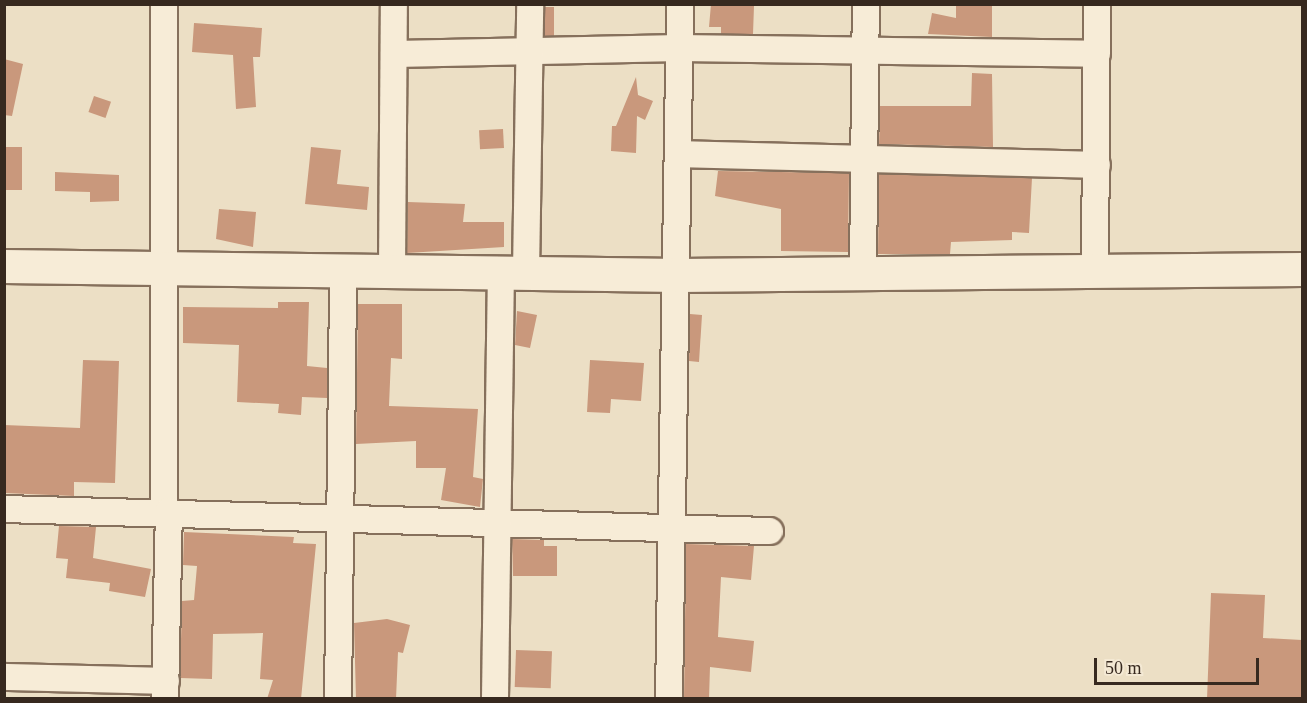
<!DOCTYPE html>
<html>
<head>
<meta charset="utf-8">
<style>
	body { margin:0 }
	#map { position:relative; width:1307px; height:703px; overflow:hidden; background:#ecdfc5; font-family:Georgia,serif }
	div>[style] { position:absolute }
	.building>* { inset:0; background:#c9987c; transform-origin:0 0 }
	.roads { filter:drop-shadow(2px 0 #86705c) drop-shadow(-2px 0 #86705c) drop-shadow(0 2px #86705c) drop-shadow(0 -2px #86705c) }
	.street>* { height:26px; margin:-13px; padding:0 13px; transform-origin:13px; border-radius:13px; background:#f7ecd7 }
	.secondary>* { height:33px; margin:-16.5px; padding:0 16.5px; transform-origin:16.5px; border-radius:16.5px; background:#f7ecd7 }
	span { translate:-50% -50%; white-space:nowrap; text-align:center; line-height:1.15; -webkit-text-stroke:5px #f4e9d4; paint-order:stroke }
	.frame { position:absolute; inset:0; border:6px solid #37291f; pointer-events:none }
	.scale { position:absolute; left:1094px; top:658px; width:165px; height:27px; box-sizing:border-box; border:3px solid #37291f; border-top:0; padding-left:8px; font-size:18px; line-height:21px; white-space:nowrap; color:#37291f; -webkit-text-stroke:4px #f4e9d4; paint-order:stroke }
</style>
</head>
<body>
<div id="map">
	<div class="building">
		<i style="clip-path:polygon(711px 4px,754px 6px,753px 34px,721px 34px,721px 27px,709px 27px)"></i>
		<i style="clip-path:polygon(956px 5px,992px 5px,992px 37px,928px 34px,932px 13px,956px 18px)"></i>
		<i style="left:545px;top:7px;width:9px;height:29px"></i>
		<i style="clip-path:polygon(194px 23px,262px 28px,260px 57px,253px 57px,256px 107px,236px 109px,233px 55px,192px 52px)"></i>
		<i style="clip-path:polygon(4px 59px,23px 64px,12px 116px,4px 115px)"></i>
		<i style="clip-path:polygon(972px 73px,992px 74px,993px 147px,879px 144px,880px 106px,971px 106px)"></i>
		<i style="clip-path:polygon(636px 77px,638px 95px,653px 101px,645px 120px,637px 116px,636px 153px,611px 151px,612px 126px,616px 126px)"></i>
		<i style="left:94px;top:96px;width:18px;height:17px;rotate:19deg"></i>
		<i style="left:503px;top:129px;width:19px;height:24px;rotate:87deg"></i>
		<i style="left:4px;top:147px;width:18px;height:43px"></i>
		<i style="clip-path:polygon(311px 147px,341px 150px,337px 184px,369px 187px,367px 210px,305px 204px)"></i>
		<i style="clip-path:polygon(718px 171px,849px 173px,848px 252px,781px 251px,781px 209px,715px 196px)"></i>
		<i style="clip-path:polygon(55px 172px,119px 175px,119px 201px,90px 202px,90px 192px,55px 191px)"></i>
		<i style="clip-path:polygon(879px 174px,1032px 178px,1029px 233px,1012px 232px,1012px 240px,951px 242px,950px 254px,878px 254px)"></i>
		<i style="clip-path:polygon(408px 202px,465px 204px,463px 222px,504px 222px,504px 247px,407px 253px)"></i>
		<i style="clip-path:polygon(219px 209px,256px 212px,253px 247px,216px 239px)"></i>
		<i style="clip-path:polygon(278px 302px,309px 302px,307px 366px,327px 368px,327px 398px,302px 397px,301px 415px,278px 413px,279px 404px,237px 402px,239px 345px,183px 343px,183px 307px,278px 308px)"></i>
		<i style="clip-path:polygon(358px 304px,402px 304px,402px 359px,391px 358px,389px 406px,478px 409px,473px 477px,483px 479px,480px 507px,441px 500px,446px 468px,416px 468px,416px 441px,356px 444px)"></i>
		<i style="clip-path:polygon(517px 311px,537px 315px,530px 348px,515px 345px)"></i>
		<i style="clip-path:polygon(690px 314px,702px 315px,699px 362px,689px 361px)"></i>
		<i style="clip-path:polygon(83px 360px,119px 361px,115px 483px,74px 482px,74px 496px,4px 493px,4px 425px,80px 428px)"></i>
		<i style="clip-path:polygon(590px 360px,644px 363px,641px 401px,611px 399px,610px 413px,587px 412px)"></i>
		<i style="clip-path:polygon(59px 526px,96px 527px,93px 558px,151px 569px,145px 597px,109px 591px,110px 583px,66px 578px,68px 559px,56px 558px)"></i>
		<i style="clip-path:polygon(184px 532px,294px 537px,293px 543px,316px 544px,301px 699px,267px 699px,273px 680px,260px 679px,263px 633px,213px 634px,212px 679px,180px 678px,182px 601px,194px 600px,197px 566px,183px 565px)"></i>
		<i style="clip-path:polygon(512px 539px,544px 540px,544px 546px,557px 546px,557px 576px,513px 576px)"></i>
		<i style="clip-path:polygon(686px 544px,754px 546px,751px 580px,721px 577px,718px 637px,754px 641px,751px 672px,710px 667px,709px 699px,684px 699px)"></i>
		<i style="clip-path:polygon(1211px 593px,1265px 595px,1263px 638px,1302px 640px,1302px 699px,1207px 699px)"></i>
		<i style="clip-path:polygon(387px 619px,410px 625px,403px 653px,398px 652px,396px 699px,356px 699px,354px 623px)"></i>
		<i style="left:516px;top:650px;width:36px;height:37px;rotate:2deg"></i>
	</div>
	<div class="roads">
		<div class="street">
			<i style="left:395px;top:54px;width:285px;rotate:-1.2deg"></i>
			<i style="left:680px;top:48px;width:417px;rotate:0.8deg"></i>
			<i style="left:679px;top:154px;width:418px;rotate:1.5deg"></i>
			<i style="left:1095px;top:271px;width:267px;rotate:-89.6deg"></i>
			<i style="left:392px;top:272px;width:268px;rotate:-89.6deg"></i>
			<i style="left:526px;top:273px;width:269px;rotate:-89.1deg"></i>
			<i style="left:863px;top:274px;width:270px;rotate:-89.4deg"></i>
			<i style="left:4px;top:509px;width:766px;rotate:1.65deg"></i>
			<i style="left:164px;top:511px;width:507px;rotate:-90deg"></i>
			<i style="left:4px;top:677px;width:162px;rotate:1.4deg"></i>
			<i style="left:165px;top:698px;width:187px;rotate:-88.8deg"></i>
			<i style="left:338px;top:698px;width:427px;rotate:-89.3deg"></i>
			<i style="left:495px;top:698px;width:426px;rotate:-89.2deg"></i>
			<i style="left:669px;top:698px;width:694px;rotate:-89.09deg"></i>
		</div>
		<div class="secondary">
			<i style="left:4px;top:266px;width:675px;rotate:0.76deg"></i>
			<i style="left:679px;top:275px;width:623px;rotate:-0.55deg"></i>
		</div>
	</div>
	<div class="frame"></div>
	<div class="scale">50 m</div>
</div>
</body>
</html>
